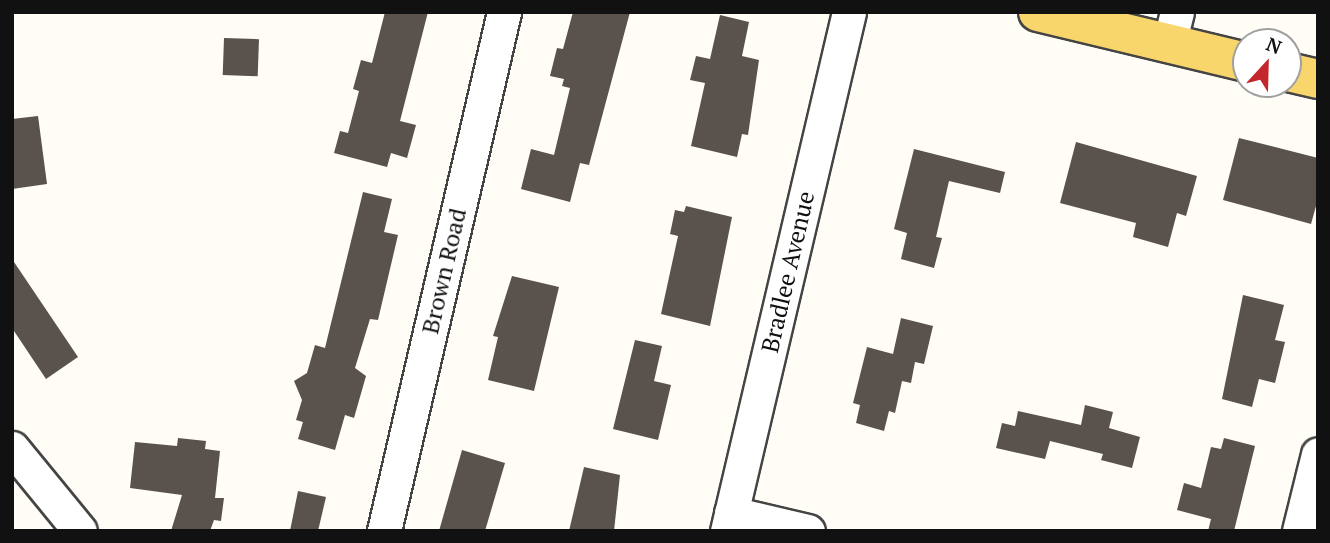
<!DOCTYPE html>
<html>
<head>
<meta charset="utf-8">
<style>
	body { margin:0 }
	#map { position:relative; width:1330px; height:543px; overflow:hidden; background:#fffdf5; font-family:"PT Serif",serif }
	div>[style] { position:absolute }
	.building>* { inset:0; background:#5a524d; transform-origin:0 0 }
	.roads { filter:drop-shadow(2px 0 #444) drop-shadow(-2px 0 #444) drop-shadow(0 2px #444) drop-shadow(0 -2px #444) }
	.minor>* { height:33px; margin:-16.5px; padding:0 16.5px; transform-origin:16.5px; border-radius:16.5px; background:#fff }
	.major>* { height:38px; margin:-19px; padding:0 19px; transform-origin:19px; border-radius:19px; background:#f9d66b }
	span { translate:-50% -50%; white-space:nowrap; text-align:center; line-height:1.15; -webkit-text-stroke:7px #fff; paint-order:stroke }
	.street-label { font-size:24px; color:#111 }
	.frame { position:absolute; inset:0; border:14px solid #111; pointer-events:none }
	.north { position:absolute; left:1232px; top:28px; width:70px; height:70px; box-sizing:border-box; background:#fff; border:2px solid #a0a0a0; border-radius:50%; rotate:22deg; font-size:19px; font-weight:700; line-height:28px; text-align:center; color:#111 }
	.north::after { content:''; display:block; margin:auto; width:24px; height:32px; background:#c4262e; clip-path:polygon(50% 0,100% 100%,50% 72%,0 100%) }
</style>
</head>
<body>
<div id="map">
	<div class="building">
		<i style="clip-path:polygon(385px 12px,428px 12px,400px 121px,416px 125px,407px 158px,391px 153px,387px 167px,334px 153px,340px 131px,348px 133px,359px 91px,353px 89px,361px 60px,372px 63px)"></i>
		<i style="clip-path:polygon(573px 12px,630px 12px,589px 165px,580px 163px,570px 202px,521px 189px,531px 149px,554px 155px,570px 88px,562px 86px,564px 79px,550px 76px,557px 48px,563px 49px)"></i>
		<i style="clip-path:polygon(720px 15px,749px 22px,742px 56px,759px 60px,748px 135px,742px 134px,737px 157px,691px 146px,705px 83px,690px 80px,696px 56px,710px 59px)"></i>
		<i style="left:224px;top:38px;width:35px;height:37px;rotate:2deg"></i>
		<i style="clip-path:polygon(38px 116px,47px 184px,12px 189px,12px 119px)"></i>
		<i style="clip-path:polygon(1239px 138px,1318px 158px,1318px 199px,1311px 224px,1223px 200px)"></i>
		<i style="clip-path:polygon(1076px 142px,1197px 176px,1186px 216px,1177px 213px,1168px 247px,1133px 237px,1136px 223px,1060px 203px)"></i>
		<i style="clip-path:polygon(914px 149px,1005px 172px,1000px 193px,949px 181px,936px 237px,942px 238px,934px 268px,901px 259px,907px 233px,894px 229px)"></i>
		<i style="clip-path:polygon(363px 192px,392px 199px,384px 232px,398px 235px,378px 320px,370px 319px,355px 368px,366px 376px,354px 418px,345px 415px,335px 450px,298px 439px,303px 422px,296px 420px,302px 400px,294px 381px,307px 373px,315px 345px,325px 348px)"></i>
		<i style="clip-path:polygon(686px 206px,732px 217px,710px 326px,661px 314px,678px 236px,670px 234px,675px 210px,684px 212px)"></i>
		<i style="clip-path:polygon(12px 259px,78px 357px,46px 379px,12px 328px)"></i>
		<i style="clip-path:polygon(512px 276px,559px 287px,534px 391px,488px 380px,498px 337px,493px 336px)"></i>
		<i style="clip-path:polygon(1243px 295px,1284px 305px,1275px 340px,1285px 342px,1275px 383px,1259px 379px,1252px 407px,1222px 399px)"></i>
		<i style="clip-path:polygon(901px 318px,933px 326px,924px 364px,915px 362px,911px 383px,902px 381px,895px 413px,889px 411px,884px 431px,856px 423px,860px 405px,853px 403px,867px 347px,893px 354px)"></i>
		<i style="clip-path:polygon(635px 340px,662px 346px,654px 381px,671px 385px,658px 440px,613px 429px)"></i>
		<i style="clip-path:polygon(1085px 405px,1113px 412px,1109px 428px,1140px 437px,1132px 468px,1101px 460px,1103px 454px,1050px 441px,1045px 459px,996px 448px,1002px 423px,1015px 426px,1018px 411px,1081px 425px)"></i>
		<i style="clip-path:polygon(178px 438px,206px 441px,205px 449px,220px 451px,215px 498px,224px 498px,221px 521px,214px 520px,210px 531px,171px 531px,182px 495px,130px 488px,135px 442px,177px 446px)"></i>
		<i style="clip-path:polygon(1224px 438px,1255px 446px,1234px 531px,1208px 531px,1211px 519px,1177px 510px,1184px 483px,1201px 488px,1211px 447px,1221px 449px)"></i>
		<i style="clip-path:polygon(462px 450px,505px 463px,485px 531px,439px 531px)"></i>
		<i style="clip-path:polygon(584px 467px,620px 475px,614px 531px,569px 531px)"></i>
		<i style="clip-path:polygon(298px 491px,326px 497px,318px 531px,290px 531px)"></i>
	</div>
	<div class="roads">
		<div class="minor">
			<i style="left:1169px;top:44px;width:33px;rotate:-76deg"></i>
			<i style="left:12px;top:448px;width:107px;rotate:50.7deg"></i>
			<i style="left:731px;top:513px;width:79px;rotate:13.2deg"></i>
			<i style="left:384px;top:531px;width:533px;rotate:-76.98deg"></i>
			<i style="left:727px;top:531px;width:533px;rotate:-76.77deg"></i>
			<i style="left:1299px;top:531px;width:79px;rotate:-76.1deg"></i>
		</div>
		<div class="major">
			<i style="left:1038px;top:12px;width:214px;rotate:13.5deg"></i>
			<i style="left:1288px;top:72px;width:31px;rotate:13deg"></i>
		</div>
	</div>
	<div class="street-label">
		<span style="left:444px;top:271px;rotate:-77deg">Brown Road</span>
		<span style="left:788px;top:272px;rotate:-77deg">Bradlee Avenue</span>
	</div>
	<div class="frame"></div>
	<div class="north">N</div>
</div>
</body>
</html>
